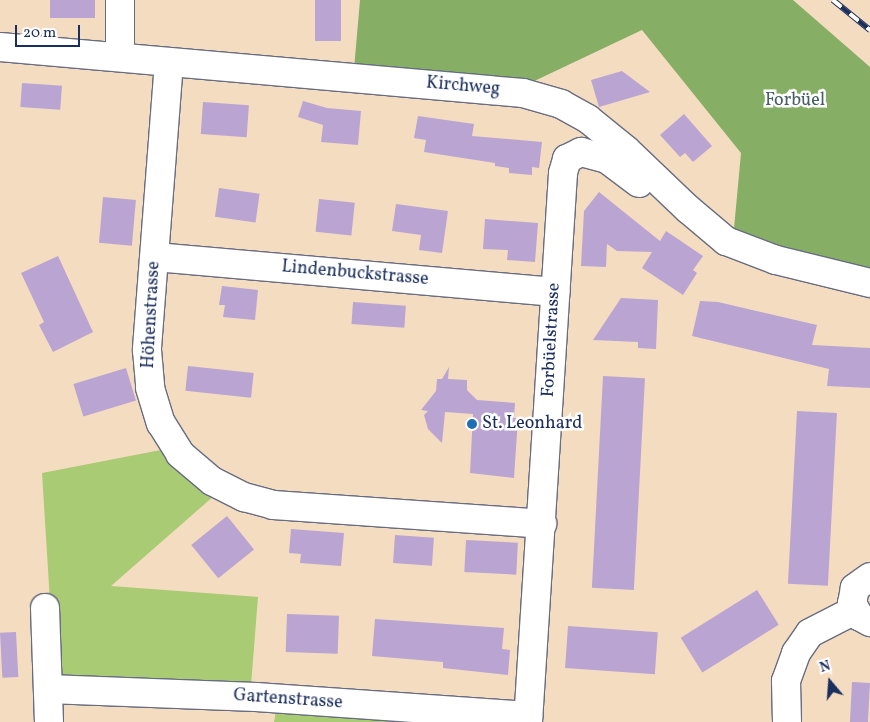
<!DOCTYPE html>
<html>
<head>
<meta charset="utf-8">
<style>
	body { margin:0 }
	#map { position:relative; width:870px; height:722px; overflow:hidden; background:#f4dcc1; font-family:Vollkorn,serif }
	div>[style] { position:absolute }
	.green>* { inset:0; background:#a9cb73 }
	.forest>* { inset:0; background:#86af65 }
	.building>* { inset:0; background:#baa4d2; transform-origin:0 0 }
	.roads { filter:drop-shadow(1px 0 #676c81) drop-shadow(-1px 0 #676c81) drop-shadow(0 1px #676c81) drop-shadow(0 -1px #676c81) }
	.minor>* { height:28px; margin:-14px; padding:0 14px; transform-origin:14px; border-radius:14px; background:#fff }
	.rail>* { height:5.5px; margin-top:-2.75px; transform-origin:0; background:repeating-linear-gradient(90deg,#fff 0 11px,#1b2f5e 0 22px); box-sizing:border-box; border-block:1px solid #1b2f5e }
	.dots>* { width:14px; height:14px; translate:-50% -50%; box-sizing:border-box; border:2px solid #fff; border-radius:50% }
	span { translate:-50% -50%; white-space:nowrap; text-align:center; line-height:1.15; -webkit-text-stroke:5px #fff; paint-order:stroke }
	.street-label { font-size:18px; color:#1b2f5e }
	.park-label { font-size:18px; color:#465e64 }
	.poi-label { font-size:18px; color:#1b2f5e }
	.left { translate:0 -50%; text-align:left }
	.north { position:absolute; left:805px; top:657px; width:50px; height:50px; -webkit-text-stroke:4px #fff; paint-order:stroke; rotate:342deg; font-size:14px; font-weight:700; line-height:20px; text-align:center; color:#1b2f5e }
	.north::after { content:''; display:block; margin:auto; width:18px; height:22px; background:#1b2f5e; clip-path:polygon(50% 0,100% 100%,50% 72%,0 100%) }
	.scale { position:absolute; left:15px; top:25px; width:65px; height:22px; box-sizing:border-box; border:2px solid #1b2f5e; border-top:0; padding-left:6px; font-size:15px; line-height:18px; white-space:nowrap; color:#1b2f5e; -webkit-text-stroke:4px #fff; paint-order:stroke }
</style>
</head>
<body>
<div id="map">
	<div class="green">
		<i style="clip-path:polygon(166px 449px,215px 495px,111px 586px,258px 597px,251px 685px,55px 682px,42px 473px)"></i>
		<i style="clip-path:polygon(276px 711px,467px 722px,274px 722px)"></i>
	</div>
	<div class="forest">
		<i style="clip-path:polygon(360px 0,793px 0,870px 67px,870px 278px,733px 239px,741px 153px,642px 30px,528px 84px,354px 69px)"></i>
	</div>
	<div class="building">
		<i style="left:50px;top:0;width:45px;height:18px"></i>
		<i style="left:315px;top:0;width:26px;height:41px"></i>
		<i style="clip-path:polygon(622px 71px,650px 92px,599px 107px,591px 80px)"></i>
		<i style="left:22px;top:83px;width:40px;height:24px;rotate:4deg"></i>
		<i style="clip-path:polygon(303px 101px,327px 108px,361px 111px,358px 145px,321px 142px,323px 125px,298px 117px)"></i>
		<i style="left:203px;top:102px;width:46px;height:32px;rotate:4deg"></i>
		<i style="clip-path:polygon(684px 114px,712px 146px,693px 162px,685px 153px,680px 157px,660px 135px)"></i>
		<i style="clip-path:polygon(418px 116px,474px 124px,472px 136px,542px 142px,539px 168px,532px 167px,532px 175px,509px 173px,509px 168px,495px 166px,495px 163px,424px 152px,426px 140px,414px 138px)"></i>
		<i style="left:219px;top:188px;width:41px;height:29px;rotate:8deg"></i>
		<i style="clip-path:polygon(599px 192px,660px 241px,666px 231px,703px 256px,693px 270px,697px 273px,683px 295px,642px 268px,652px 252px,617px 251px,607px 244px,606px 267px,581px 266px,584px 211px)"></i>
		<i style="left:103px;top:197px;width:33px;height:46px;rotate:5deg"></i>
		<i style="left:319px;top:199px;width:36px;height:33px;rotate:6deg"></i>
		<i style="clip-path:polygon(396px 204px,448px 211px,442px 253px,419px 250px,421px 235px,392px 231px)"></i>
		<i style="clip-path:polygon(485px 219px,538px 223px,535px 262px,507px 260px,508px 250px,483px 249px)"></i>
		<i style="clip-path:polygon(58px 256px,93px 332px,53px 352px,39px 325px,44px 322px,21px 273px)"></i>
		<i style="clip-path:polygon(222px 286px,258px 290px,255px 320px,223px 317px,225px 305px,219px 305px)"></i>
		<i style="clip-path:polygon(621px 298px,658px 300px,656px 349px,638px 348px,638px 342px,593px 340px)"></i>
		<i style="clip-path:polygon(700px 301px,718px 302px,817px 325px,812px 345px,870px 348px,870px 388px,827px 386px,829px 369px,692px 336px)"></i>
		<i style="left:353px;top:302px;width:53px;height:22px;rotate:4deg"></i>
		<i style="left:188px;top:366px;width:66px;height:25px;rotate:6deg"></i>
		<i style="clip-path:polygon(449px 367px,448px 379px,467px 380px,467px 390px,477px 400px,515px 403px,514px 418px,518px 418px,514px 478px,470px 473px,473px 414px,445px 412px,442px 443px,428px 429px,424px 415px,428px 411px,421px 410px,436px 391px,437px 379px,442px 379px)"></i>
		<i style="left:126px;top:368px;width:34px;height:55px;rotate:73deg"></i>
		<i style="left:603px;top:376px;width:42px;height:212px;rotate:3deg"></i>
		<i style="left:797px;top:411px;width:40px;height:173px;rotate:3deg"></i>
		<i style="left:227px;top:516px;width:43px;height:46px;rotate:51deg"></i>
		<i style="clip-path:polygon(291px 529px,344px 533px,341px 566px,300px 563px,301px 554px,289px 553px)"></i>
		<i style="left:395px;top:535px;width:39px;height:28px;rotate:4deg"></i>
		<i style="left:466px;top:540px;width:52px;height:32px;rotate:3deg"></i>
		<i style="left:757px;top:590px;width:41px;height:90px;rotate:58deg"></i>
		<i style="left:287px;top:614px;width:52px;height:38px;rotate:2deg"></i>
		<i style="clip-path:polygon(375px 619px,504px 628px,502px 649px,510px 650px,508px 675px,443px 668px,443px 662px,372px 656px)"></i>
		<i style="left:568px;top:626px;width:90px;height:42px;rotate:4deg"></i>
		<i style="left:16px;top:632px;width:45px;height:16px;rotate:87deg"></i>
		<i style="left:852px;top:682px;width:18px;height:40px;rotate:3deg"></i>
	</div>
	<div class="roads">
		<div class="minor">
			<i style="left:0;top:47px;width:525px;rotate:5.03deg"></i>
			<i style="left:523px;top:93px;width:40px;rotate:16deg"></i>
			<i style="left:561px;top:104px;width:31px;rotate:29deg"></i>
			<i style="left:588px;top:119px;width:49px;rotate:39.2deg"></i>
			<i style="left:626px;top:150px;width:86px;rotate:43.6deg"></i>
			<i style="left:688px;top:209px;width:50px;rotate:40.1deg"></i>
			<i style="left:726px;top:241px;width:53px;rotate:20.8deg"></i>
			<i style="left:776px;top:260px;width:97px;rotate:13.7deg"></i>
			<i style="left:120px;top:57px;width:57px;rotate:-90deg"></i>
			<i style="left:169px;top:62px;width:289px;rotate:94.4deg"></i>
			<i style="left:147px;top:350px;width:38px;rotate:85deg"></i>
			<i style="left:150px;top:388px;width:37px;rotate:73deg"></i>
			<i style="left:161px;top:423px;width:36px;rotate:58deg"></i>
			<i style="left:180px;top:454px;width:42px;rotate:40.2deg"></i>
			<i style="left:212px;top:481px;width:36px;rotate:27deg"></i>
			<i style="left:244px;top:497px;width:30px;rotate:15deg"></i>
			<i style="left:273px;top:505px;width:270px;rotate:4deg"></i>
			<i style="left:155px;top:257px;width:402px;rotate:5deg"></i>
			<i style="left:870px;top:577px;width:19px;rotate:144deg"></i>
			<i style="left:855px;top:588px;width:15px;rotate:101deg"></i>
			<i style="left:852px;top:603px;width:15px;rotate:62deg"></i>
			<i style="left:859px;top:616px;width:13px;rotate:29deg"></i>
			<i style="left:45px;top:608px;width:114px;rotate:88deg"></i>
			<i style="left:48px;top:689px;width:208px;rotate:2.2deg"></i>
			<i style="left:256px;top:697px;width:273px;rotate:4deg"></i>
			<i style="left:528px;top:722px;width:550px;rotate:-86.35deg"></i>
			<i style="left:563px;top:173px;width:15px;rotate:-74deg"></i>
			<i style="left:567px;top:159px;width:16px;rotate:-27deg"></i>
			<i style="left:581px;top:152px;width:27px;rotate:15deg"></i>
			<i style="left:607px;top:159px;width:40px;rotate:37deg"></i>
			<i style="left:787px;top:722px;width:41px;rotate:-91.4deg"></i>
			<i style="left:786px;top:681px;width:30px;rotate:-70deg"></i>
			<i style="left:796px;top:653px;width:24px;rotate:-55deg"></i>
			<i style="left:810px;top:633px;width:51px;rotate:-27.1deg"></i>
		</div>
	</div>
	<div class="rail">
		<i style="left:833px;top:0;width:48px;rotate:39deg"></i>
	</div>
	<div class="dots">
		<i style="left:472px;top:424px;background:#1f6fb2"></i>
	</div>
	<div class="street-label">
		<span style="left:463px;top:87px;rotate:5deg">Kirchweg</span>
		<span style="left:355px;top:274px;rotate:5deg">Lindenbuckstrasse</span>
		<span style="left:152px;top:315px;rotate:-87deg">Höhenstrasse</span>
		<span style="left:552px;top:340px;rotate:-87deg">Forbüelstrasse</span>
		<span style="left:288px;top:700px;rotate:4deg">Gartenstrasse</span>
	</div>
	<div class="park-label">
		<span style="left:795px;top:101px">Forbüel</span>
	</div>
	<div class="poi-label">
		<span class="left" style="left:482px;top:424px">St. Leonhard</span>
	</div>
	<div class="north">N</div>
	<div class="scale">20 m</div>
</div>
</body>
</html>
